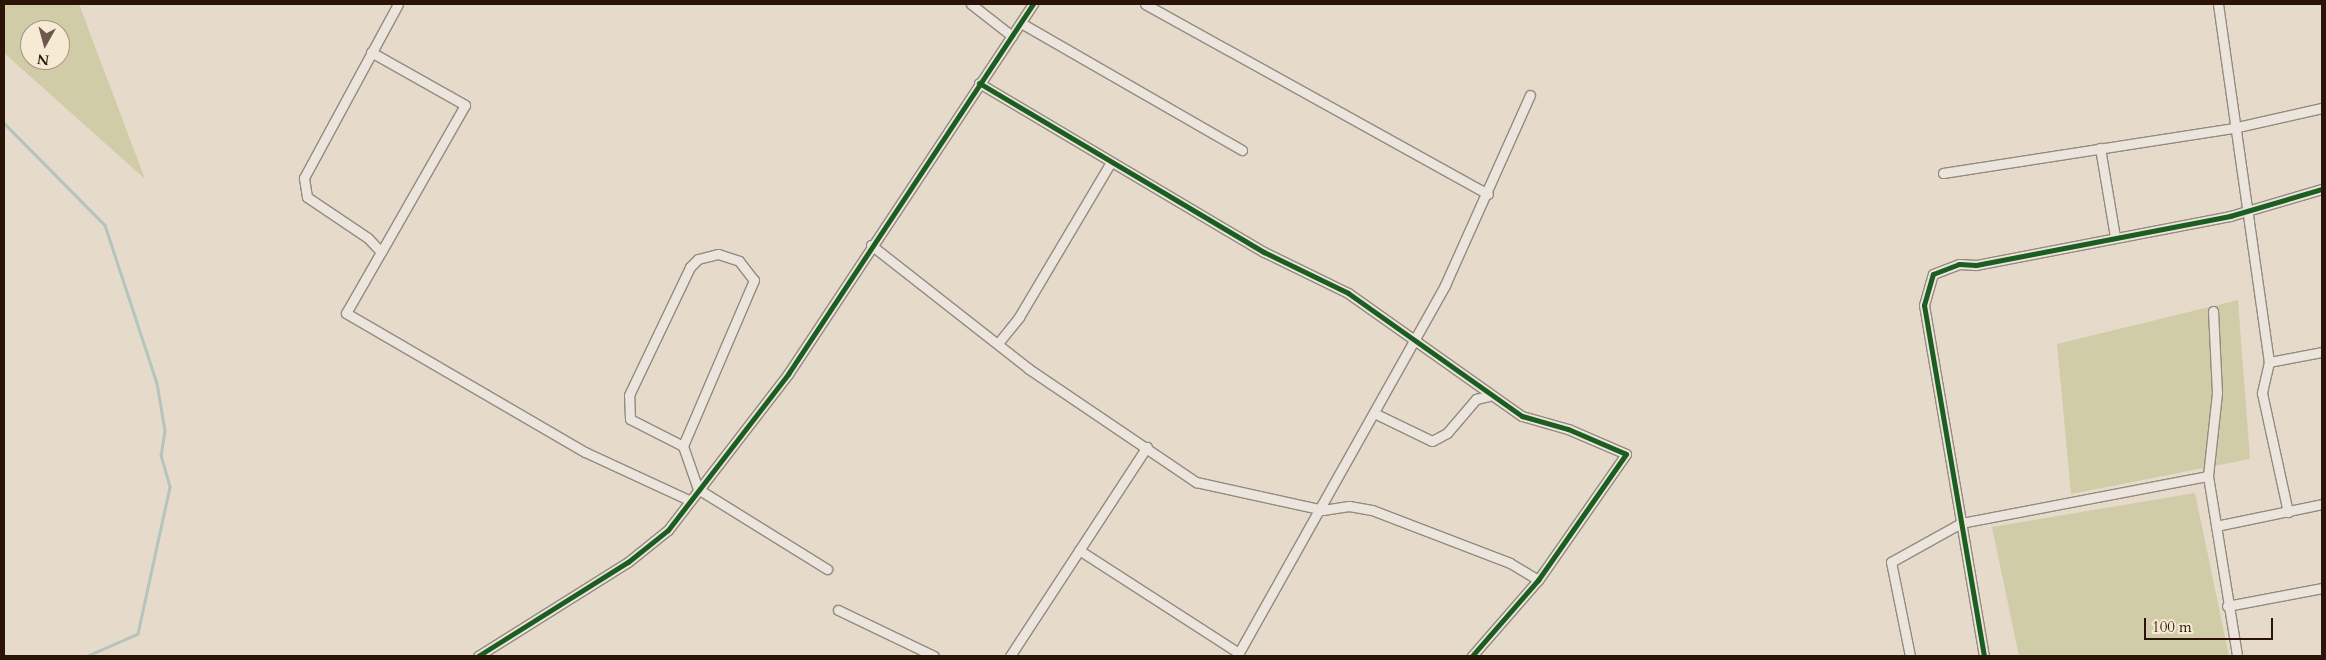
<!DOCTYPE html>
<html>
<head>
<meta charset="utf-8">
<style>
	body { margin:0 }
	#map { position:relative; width:2326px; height:660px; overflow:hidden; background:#e6dbca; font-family:Cardo,serif }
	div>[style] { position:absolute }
	.green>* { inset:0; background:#d1cca8 }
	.stream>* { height:2.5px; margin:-1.25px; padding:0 1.25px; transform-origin:1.25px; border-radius:1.25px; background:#b4c4bf }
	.roads { filter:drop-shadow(1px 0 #948a7f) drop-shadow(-1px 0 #948a7f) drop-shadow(0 1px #948a7f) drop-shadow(0 -1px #948a7f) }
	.minor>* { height:9px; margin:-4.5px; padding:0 4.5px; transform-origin:4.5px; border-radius:4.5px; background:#ebe5dd }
	.cycleway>* { height:5px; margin:-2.5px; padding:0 2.5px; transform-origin:2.5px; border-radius:2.5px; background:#1b5e20 }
	span { translate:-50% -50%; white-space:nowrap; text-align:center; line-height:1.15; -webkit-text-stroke:4px #f7ead5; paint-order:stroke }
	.frame { position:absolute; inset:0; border:5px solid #2c1307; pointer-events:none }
	.north { position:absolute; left:20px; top:20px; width:50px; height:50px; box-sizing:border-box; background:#f7ead5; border:1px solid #a69483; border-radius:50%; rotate:187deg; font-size:14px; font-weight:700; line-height:20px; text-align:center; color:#2c1307 }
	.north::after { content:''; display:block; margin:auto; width:18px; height:22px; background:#6d594b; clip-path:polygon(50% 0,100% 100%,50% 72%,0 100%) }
	.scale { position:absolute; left:2144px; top:618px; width:129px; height:22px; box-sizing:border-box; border:2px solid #2c1307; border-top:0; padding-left:6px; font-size:15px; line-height:18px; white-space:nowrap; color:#2c1307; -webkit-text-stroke:4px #f7ead5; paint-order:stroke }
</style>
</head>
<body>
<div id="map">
	<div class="green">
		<i style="clip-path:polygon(evenodd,4px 4px,79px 4px,145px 179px,4px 53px,4px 4px,30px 30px,60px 30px,60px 60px,30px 60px,30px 30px)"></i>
		<i style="clip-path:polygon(2238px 300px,2250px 459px,2071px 494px,2057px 344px)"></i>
		<i style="clip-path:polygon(2195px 493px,2229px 656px,2019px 656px,1992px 527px)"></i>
	</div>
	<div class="stream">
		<i style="left:4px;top:123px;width:144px;rotate:45.3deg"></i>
		<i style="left:105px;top:225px;width:166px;rotate:71.8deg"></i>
		<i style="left:157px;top:383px;width:49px;rotate:80.5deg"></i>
		<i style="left:165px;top:431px;width:24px;rotate:99deg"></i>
		<i style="left:161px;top:455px;width:33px;rotate:74deg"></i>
		<i style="left:170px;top:487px;width:150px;rotate:102.3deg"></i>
		<i style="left:138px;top:634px;width:55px;rotate:156.3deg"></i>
	</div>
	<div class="roads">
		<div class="minor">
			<i style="left:398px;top:4px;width:198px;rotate:118.4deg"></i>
			<i style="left:304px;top:178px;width:19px;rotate:81deg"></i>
			<i style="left:307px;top:197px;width:73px;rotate:33.9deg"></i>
			<i style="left:368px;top:238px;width:19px;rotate:47deg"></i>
			<i style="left:381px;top:252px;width:70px;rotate:119.8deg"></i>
			<i style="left:346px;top:313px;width:276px;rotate:30.2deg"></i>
			<i style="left:585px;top:452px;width:115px;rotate:24.8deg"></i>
			<i style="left:971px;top:4px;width:52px;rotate:38deg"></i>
			<i style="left:1145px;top:4px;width:392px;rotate:29deg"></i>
			<i style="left:2218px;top:4px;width:362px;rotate:81.9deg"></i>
			<i style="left:2269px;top:362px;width:32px;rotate:103deg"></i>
			<i style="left:2262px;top:393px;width:122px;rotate:77.7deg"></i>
			<i style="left:1021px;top:23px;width:255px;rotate:29.9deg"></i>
			<i style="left:371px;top:52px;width:108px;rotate:29.4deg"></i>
			<i style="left:465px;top:105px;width:169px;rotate:119.7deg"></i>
			<i style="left:979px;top:83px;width:331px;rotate:30.7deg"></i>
			<i style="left:1264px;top:252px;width:93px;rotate:26deg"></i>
			<i style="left:1348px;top:293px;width:213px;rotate:35.3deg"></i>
			<i style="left:1522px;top:416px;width:48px;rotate:15.8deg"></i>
			<i style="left:1568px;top:429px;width:63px;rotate:23.3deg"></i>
			<i style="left:1626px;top:454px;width:154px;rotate:124.9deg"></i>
			<i style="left:1538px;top:580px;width:101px;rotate:131deg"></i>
			<i style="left:2100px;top:148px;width:90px;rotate:80.4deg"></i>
			<i style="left:1943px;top:173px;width:293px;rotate:-8.8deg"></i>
			<i style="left:2233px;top:128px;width:91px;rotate:-12.7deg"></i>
			<i style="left:871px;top:245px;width:201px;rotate:38.1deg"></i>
			<i style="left:1029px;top:369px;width:202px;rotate:34.1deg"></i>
			<i style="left:1196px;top:482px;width:130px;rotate:12.4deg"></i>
			<i style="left:1323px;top:510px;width:26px;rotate:-9deg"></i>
			<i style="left:1349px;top:506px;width:23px;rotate:10deg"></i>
			<i style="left:1372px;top:510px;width:148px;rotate:21deg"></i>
			<i style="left:1510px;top:563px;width:33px;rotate:31deg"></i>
			<i style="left:2213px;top:311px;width:82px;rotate:87.2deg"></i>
			<i style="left:2217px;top:393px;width:83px;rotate:96.2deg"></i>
			<i style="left:2208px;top:476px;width:182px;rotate:80.8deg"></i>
			<i style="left:999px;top:342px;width:32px;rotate:-51deg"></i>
			<i style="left:1019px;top:317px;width:178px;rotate:-59.3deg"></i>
			<i style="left:2269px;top:362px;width:54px;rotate:-10.7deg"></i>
			<i style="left:1374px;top:413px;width:64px;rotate:25.8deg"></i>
			<i style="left:1432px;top:441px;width:17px;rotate:-28deg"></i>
			<i style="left:1447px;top:433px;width:45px;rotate:-49.5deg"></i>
			<i style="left:1476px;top:399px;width:13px;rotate:-13deg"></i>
			<i style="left:683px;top:446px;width:59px;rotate:-153deg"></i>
			<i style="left:630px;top:419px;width:24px;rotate:-92deg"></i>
			<i style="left:629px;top:395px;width:142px;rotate:-64.5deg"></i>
			<i style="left:690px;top:267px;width:11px;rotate:-45deg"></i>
			<i style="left:698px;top:259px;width:21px;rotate:-14deg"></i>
			<i style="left:718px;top:254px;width:22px;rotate:18deg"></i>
			<i style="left:739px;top:261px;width:24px;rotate:52deg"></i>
			<i style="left:754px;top:280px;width:181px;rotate:113.2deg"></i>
			<i style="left:683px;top:446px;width:46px;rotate:70.8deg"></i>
			<i style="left:698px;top:489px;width:152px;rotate:31.8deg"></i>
			<i style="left:2216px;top:526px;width:108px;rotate:-11.7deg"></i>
			<i style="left:1079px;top:550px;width:190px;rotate:32.8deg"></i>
			<i style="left:2227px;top:606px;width:97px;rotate:-10.7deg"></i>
			<i style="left:838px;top:610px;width:106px;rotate:25.6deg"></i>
			<i style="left:478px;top:656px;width:177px;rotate:-32.1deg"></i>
			<i style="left:628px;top:562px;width:51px;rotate:-38.7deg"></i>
			<i style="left:668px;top:530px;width:197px;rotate:-52.4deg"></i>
			<i style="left:788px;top:374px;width:444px;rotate:-56.5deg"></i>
			<i style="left:1010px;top:656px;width:250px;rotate:-56.8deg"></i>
			<i style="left:1237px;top:656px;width:425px;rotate:-60.7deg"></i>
			<i style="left:1445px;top:285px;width:208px;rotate:-65.9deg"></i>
			<i style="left:1910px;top:656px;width:96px;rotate:-101.4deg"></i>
			<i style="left:1891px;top:562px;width:80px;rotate:-29.1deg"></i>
			<i style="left:1961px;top:523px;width:251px;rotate:-10.8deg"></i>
			<i style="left:1984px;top:656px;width:356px;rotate:-99.7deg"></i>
			<i style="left:1924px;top:305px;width:32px;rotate:-74deg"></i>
			<i style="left:1933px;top:274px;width:28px;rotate:-21deg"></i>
			<i style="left:1959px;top:264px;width:17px;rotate:3deg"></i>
			<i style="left:1976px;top:265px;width:259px;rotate:-10.9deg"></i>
			<i style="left:2230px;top:216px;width:96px;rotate:-16.4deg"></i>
		</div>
	</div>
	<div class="cycleway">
		<i style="left:979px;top:83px;width:331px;rotate:30.7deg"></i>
		<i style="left:1264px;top:252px;width:93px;rotate:26deg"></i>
		<i style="left:1348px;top:293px;width:213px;rotate:35.3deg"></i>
		<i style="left:1522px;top:416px;width:48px;rotate:15.8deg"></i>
		<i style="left:1568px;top:429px;width:63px;rotate:23.3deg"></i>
		<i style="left:1626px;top:454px;width:154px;rotate:124.9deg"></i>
		<i style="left:1538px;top:580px;width:101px;rotate:131deg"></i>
		<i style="left:478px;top:656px;width:177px;rotate:-32.1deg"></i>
		<i style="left:628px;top:562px;width:51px;rotate:-38.7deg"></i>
		<i style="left:668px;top:530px;width:197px;rotate:-52.4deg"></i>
		<i style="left:788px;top:374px;width:444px;rotate:-56.5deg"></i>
		<i style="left:1984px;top:656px;width:356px;rotate:-99.7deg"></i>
		<i style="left:1924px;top:305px;width:32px;rotate:-74deg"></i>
		<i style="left:1933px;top:274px;width:28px;rotate:-21deg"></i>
		<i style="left:1959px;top:264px;width:17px;rotate:3deg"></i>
		<i style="left:1976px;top:265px;width:259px;rotate:-10.9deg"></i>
		<i style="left:2230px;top:216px;width:96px;rotate:-16.4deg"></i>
	</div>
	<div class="frame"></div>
	<div class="north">N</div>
	<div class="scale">100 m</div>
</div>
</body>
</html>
